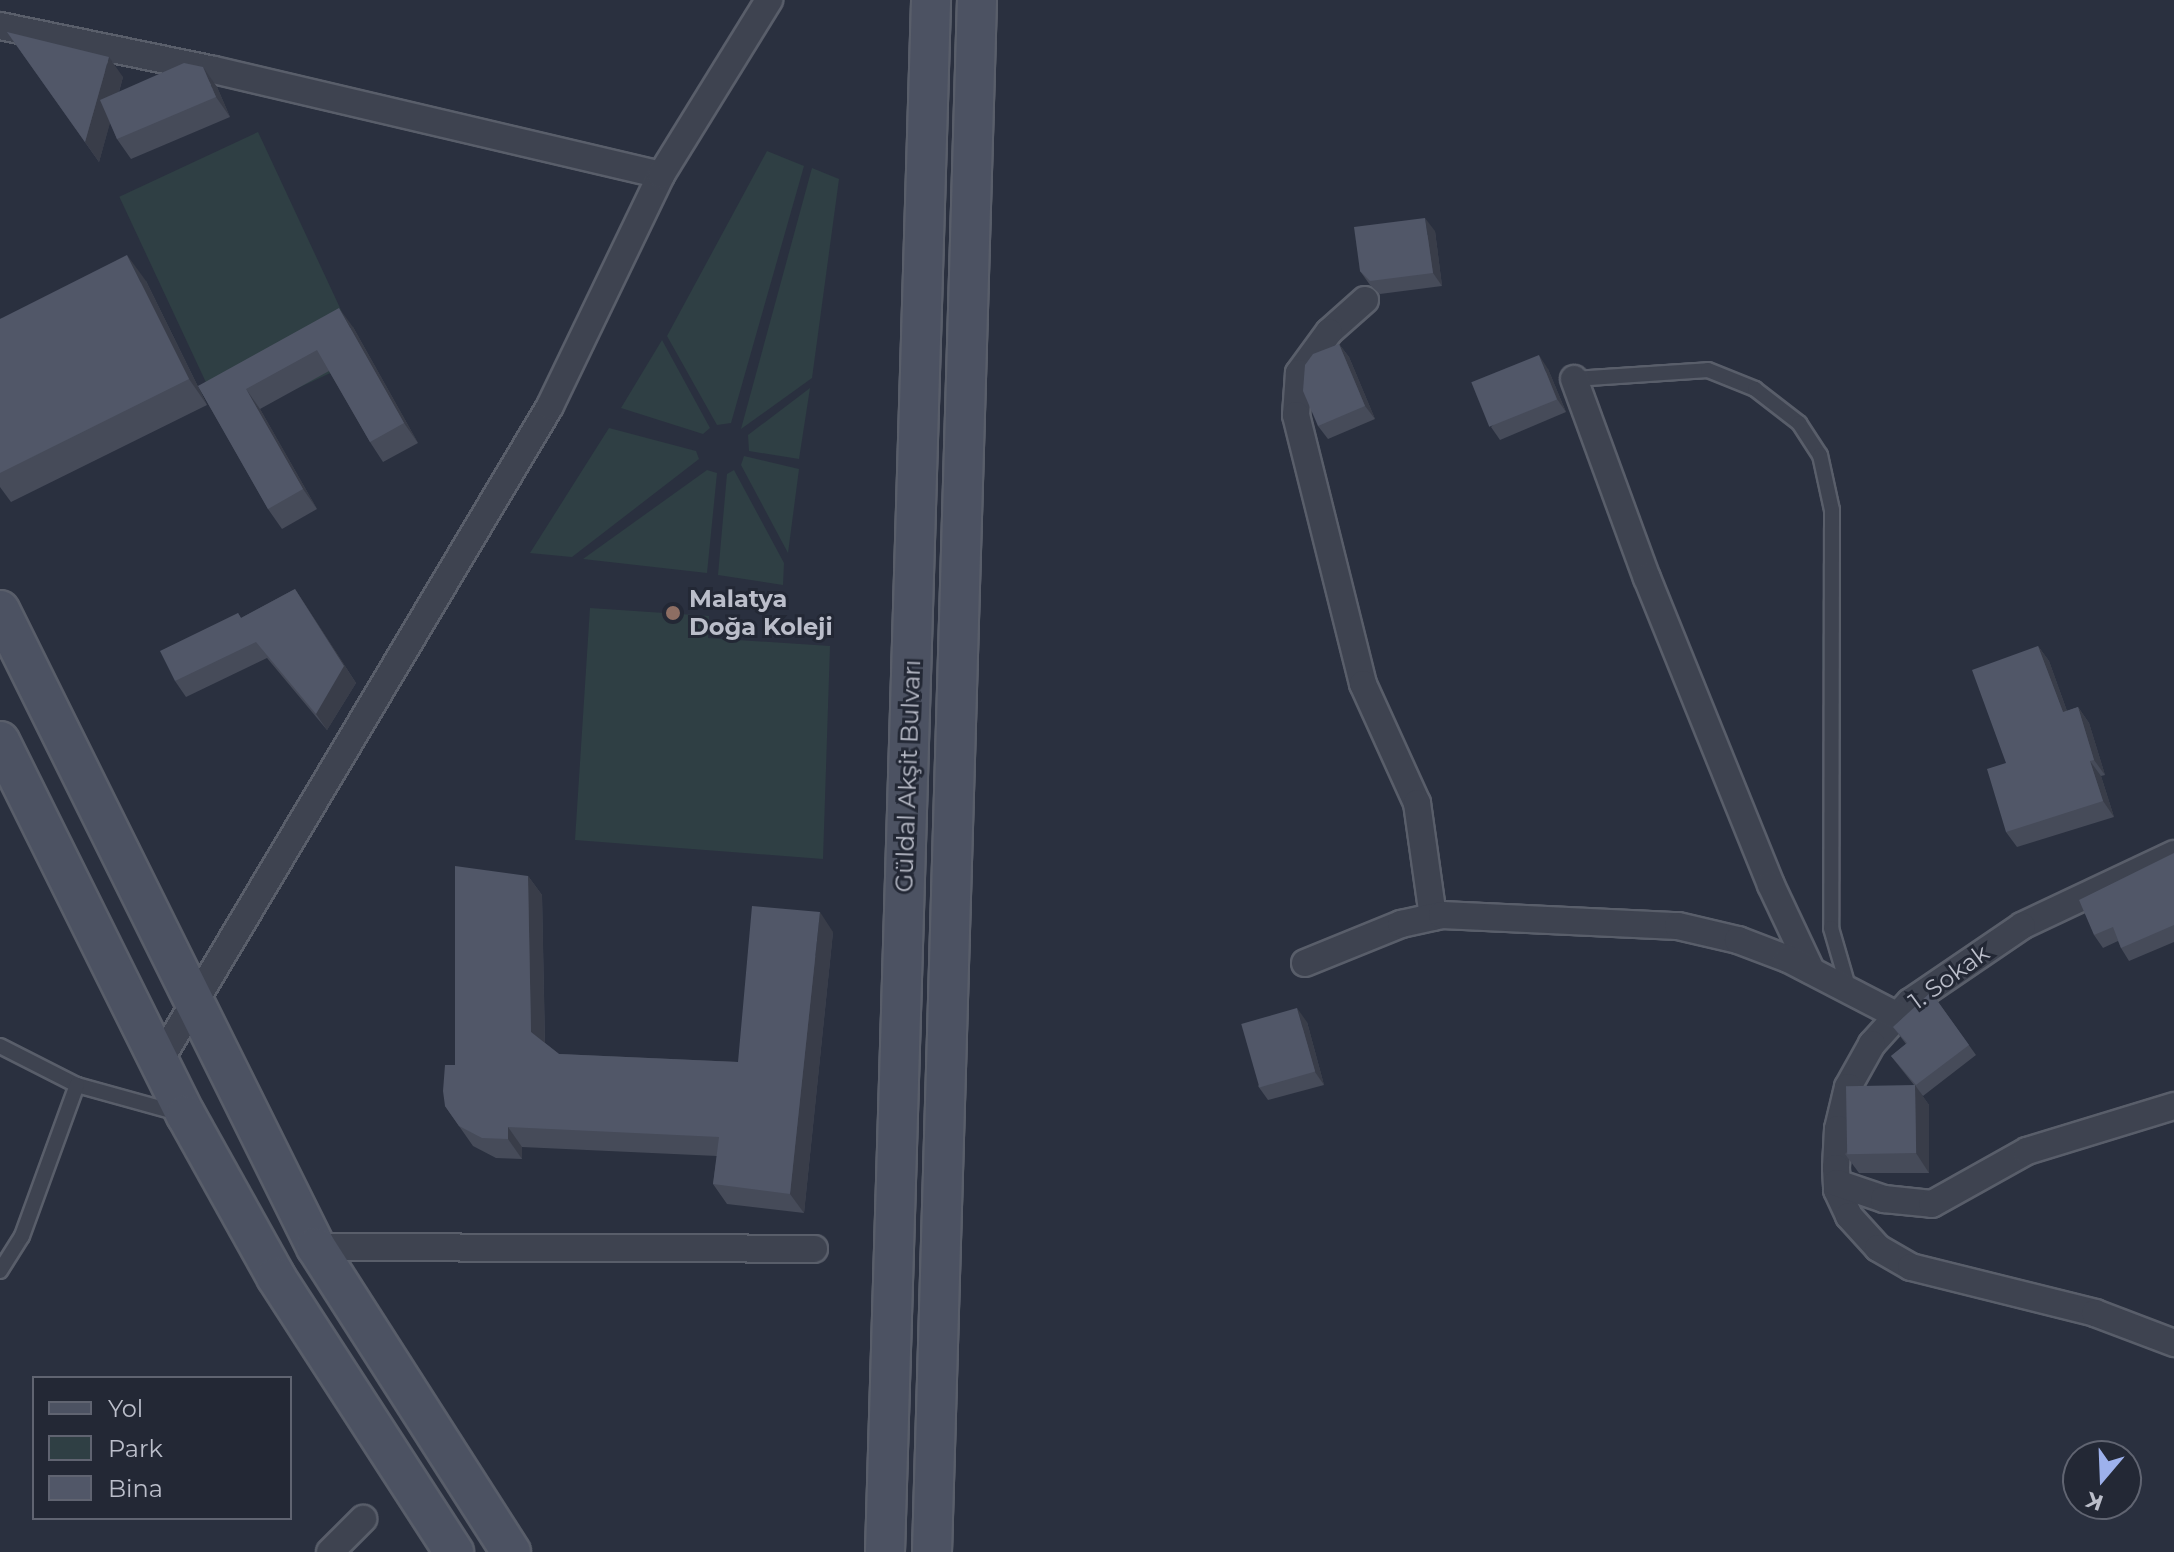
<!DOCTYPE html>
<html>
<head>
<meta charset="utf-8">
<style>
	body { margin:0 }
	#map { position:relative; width:2174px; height:1552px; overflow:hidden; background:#2a303f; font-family:Montserrat,sans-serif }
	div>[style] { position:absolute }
	.green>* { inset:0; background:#2f3f44; transform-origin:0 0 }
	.roads { filter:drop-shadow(2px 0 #595e6a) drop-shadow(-2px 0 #595e6a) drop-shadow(0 2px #595e6a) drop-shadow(0 -2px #595e6a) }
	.lane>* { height:14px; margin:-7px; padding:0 7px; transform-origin:7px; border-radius:7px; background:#3e4350 }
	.street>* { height:26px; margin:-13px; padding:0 13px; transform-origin:13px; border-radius:13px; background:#3e4350 }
	.secondary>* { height:38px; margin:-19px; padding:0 19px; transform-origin:19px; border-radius:19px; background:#4c5262 }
	.wall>* { inset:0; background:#464b59 }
	.shaded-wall>* { inset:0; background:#393d49 }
	.building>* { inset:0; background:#515768; transform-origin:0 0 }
	.dots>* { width:22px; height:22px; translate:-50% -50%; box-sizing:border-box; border:4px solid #232835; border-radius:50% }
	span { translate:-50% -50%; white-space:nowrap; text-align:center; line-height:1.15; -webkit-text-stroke:6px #232835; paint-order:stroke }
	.poi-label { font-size:24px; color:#bbbeca; font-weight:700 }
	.left { translate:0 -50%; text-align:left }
	.street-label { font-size:24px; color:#bbbeca }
	.legend { position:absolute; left:32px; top:1376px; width:260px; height:144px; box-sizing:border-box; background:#232835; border:2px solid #606471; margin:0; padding:10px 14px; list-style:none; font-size:24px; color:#bbbeca }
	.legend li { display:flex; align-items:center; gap:16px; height:40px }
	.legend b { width:40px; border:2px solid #606471 }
	.north { position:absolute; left:2062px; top:1440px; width:80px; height:80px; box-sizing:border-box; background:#232835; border:2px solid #606471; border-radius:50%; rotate:199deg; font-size:22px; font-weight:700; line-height:32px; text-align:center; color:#bbbeca }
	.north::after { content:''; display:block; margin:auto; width:28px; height:36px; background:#9db1ec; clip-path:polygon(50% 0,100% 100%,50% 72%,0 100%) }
</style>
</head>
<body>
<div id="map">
	<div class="green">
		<i style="left:258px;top:132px;width:249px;height:153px;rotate:65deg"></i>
		<i style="clip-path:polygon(767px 151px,804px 166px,731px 423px,717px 425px,667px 336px)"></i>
		<i style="clip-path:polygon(812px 168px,839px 179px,812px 378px,741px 429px)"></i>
		<i style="clip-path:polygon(662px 340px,710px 428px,703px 434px,621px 408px)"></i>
		<i style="clip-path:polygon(810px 388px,799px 459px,749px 451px,748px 435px)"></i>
		<i style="clip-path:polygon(609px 428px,696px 451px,699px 459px,572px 557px,530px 553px)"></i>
		<i style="clip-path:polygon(744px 456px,799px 469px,788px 553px,741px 465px)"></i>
		<i style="clip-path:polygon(707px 470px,717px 473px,707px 573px,583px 559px)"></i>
		<i style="clip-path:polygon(734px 470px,784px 563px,783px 585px,718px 575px,727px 474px)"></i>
		<i style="clip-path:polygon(590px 608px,709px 616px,708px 638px,830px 646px,823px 859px,575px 840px)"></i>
	</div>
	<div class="roads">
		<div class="lane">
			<i style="left:1574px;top:379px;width:134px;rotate:-3.8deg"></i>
			<i style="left:1708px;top:370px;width:51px;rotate:22deg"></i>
			<i style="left:1755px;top:389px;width:56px;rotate:37.7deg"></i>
			<i style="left:1799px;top:423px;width:38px;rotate:57deg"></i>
			<i style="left:1820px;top:455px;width:56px;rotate:77.7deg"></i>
			<i style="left:1832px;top:510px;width:418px;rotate:90.1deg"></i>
			<i style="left:1831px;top:928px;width:65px;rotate:73.8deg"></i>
			<i style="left:0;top:1046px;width:86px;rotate:26.9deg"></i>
			<i style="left:77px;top:1085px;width:105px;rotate:15.5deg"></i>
			<i style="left:0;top:1271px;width:41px;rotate:-57.8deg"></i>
			<i style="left:22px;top:1236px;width:161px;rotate:-70deg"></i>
		</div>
		<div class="street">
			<i style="left:0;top:26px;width:218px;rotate:11.6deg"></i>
			<i style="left:214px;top:70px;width:459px;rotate:13.2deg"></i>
			<i style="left:1365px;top:300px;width:48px;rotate:138.4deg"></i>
			<i style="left:1329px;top:332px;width:51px;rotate:126.2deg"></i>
			<i style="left:1299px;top:373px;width:42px;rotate:94.1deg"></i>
			<i style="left:1296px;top:415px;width:277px;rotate:76deg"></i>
			<i style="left:1363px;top:684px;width:131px;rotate:65.6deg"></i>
			<i style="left:1417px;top:803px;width:115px;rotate:82deg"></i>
			<i style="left:1574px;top:379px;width:212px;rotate:69.9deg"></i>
			<i style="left:1647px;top:578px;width:331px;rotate:68deg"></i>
			<i style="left:1771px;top:885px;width:94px;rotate:64.8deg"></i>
			<i style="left:2174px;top:854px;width:168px;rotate:154.7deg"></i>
			<i style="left:2022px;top:926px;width:135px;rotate:145.8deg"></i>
			<i style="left:1910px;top:1002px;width:57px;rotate:132.1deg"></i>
			<i style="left:1872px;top:1044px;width:49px;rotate:119.2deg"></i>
			<i style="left:1848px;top:1087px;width:43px;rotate:103.4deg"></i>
			<i style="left:1838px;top:1129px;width:39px;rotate:93deg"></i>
			<i style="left:1836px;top:1168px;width:22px;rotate:87deg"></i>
			<i style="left:1837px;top:1190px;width:29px;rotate:65deg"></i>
			<i style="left:1849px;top:1216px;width:43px;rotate:47.8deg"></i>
			<i style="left:1878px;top:1248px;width:38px;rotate:30deg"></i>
			<i style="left:1911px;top:1267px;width:190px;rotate:14deg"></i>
			<i style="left:2095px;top:1313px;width:85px;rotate:20.8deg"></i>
			<i style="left:1305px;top:963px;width:104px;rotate:-22.1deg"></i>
			<i style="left:1401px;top:924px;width:42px;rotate:-12.4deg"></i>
			<i style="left:1442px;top:915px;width:236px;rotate:2.7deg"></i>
			<i style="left:1678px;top:926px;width:62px;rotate:13.1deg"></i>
			<i style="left:1738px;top:940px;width:53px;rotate:20.8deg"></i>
			<i style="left:1788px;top:959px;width:124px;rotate:27.4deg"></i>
			<i style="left:160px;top:1060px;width:761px;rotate:-59.19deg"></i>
			<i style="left:550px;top:406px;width:256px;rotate:-64.3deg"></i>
			<i style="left:661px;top:175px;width:206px;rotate:-58.3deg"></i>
			<i style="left:1837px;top:1183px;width:50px;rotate:18.8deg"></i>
			<i style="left:1884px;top:1199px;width:48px;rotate:5.9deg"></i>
			<i style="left:1932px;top:1204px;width:109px;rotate:-29.2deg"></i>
			<i style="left:2027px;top:1151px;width:154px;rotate:-17deg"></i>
			<i style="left:316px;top:1247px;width:498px;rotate:0.2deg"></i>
			<i style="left:330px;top:1552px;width:47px;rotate:-45deg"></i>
		</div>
		<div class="secondary">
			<i style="left:0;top:610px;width:711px;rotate:63.62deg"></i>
			<i style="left:316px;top:1247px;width:362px;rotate:57.4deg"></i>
			<i style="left:0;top:741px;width:418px;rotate:63.6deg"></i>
			<i style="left:186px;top:1115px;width:185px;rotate:60.9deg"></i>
			<i style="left:276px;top:1277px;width:328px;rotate:57.1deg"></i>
			<i style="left:885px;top:1552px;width:1553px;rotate:-88.3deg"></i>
			<i style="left:932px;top:1552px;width:1553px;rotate:-88.34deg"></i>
		</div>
	</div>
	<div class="wall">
		<i style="clip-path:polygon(7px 32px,123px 77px,119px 92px,217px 87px,230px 117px,131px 159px,117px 139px,110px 122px,99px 162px)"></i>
		<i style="clip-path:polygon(1435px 231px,1442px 286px,1380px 294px,1370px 285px,1360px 271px)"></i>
		<i style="clip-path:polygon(146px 281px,207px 405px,11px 502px,0 487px,0 319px)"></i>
		<i style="clip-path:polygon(353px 327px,418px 443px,383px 462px,370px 442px,329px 371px,260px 409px,317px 509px,282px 529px,268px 509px,198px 386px)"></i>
		<i style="clip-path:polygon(1339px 344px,1349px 357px,1375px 419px,1328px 439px,1318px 426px)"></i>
		<i style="clip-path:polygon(1548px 369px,1566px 412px,1500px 440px,1491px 427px)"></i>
		<i style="clip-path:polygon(295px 589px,356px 683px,327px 730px,267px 658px,186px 697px,175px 681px,238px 613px,241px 618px)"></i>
		<i style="clip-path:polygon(2038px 646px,2049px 661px,2067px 711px,2078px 707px,2089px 723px,2105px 775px,2101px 776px,2114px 817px,2017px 847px,2006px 832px,2006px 763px)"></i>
		<i style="clip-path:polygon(2174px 853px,2174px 942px,2129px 961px,2121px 948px,2118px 941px,2103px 948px,2094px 935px)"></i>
		<i style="clip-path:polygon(528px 876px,542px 895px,545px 1043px,559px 1054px,738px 1062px,833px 932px,804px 1213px,727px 1204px,713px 1184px,717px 1156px,522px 1147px,522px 1159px,496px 1158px,473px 1146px,445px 1106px,455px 1065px)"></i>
		<i style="clip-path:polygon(1931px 992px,1976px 1055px,1923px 1096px,1919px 1091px,1929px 1105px,1929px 1173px,1859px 1173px,1845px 1154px,1914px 1085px,1891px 1056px,1906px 1044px,1893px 1027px)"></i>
		<i style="clip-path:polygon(1307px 1022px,1324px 1085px,1268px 1100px,1258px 1086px)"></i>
	</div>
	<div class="shaded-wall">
		<i style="clip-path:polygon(109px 57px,123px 77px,99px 162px,85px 142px)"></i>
		<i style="clip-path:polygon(203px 67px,217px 87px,230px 117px,216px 97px)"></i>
		<i style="clip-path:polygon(1425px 218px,1435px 231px,1442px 286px,1433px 273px)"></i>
		<i style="clip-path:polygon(127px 255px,146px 281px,207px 405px,189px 379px)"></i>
		<i style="clip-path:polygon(339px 308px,353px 327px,418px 443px,404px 423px)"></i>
		<i style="clip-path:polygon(1339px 344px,1349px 357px,1375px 419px,1365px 406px)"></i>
		<i style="clip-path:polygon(1539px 355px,1548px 369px,1566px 412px,1557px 399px)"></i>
		<i style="clip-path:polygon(246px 389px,260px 409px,317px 509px,303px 489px)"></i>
		<i style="clip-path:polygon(295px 589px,356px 683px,327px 730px,316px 714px)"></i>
		<i style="clip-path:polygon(2038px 646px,2049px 661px,2073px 728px,2063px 712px)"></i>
		<i style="clip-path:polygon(2078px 707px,2089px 723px,2105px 775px,2094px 760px)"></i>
		<i style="clip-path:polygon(2090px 761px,2101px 776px,2114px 817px,2103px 801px)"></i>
		<i style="clip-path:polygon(528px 876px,542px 895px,545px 1052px,531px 1032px)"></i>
		<i style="clip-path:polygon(820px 912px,833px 932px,804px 1213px,790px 1194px)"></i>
		<i style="clip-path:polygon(1297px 1008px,1307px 1022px,1324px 1085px,1315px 1072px)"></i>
		<i style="clip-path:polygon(1915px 1085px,1929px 1105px,1929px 1173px,1916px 1153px)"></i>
		<i style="clip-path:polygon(508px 1127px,522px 1147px,522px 1159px,508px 1139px)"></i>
	</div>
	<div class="building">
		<i style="clip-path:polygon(7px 32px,109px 57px,85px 142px)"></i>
		<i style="clip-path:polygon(184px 63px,203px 67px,216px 97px,117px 139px,100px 100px)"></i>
		<i style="clip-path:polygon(1425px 218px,1433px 273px,1370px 281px,1360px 271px,1354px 227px)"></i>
		<i style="clip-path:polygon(127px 255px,189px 379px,0 473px,0 319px)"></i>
		<i style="clip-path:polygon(339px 308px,404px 423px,370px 442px,317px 350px,246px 389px,303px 489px,268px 509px,198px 386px)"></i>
		<i style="clip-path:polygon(1339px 344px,1365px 406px,1318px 426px,1303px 391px,1305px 365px,1313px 354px)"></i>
		<i style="left:1539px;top:355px;width:48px;height:73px;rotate:68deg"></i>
		<i style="clip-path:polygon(295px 589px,344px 666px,316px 714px,256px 642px,175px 681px,160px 651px,238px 613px,241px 618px)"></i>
		<i style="clip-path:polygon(2038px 646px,2063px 712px,2078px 707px,2094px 760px,2090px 761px,2103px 801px,2006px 832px,1987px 769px,2006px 763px,1972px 670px)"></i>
		<i style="clip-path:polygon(2174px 853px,2174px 925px,2121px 948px,2113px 927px,2094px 935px,2079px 900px)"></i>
		<i style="clip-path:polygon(455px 866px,528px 876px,531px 1032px,559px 1054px,738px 1062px,752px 906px,820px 912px,790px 1194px,713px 1184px,719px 1137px,508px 1127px,508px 1139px,482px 1138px,459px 1126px,445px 1106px,443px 1091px,445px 1065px,455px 1065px)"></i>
		<i style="clip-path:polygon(1931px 992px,1969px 1045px,1916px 1085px,1891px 1056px,1907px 1043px,1893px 1027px)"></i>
		<i style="left:1297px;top:1008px;width:66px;height:58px;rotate:74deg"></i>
		<i style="left:1915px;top:1085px;width:68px;height:69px;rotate:89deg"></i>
	</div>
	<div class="dots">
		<i style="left:673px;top:613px;background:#8d6e63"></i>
	</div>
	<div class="poi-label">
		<span class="left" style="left:689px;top:613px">Malatya<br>Doğa Koleji</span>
	</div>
	<div class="street-label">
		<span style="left:908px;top:776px;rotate:-88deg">Güldal Akşit Bulvarı</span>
		<span style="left:1949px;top:977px;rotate:-36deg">1. Sokak</span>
	</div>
	<ul class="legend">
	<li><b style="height:10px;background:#4c5262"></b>Yol</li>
	<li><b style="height:22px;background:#2f3f44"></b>Park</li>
	<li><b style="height:22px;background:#515768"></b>Bina</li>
	</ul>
	<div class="north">K</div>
</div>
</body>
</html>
